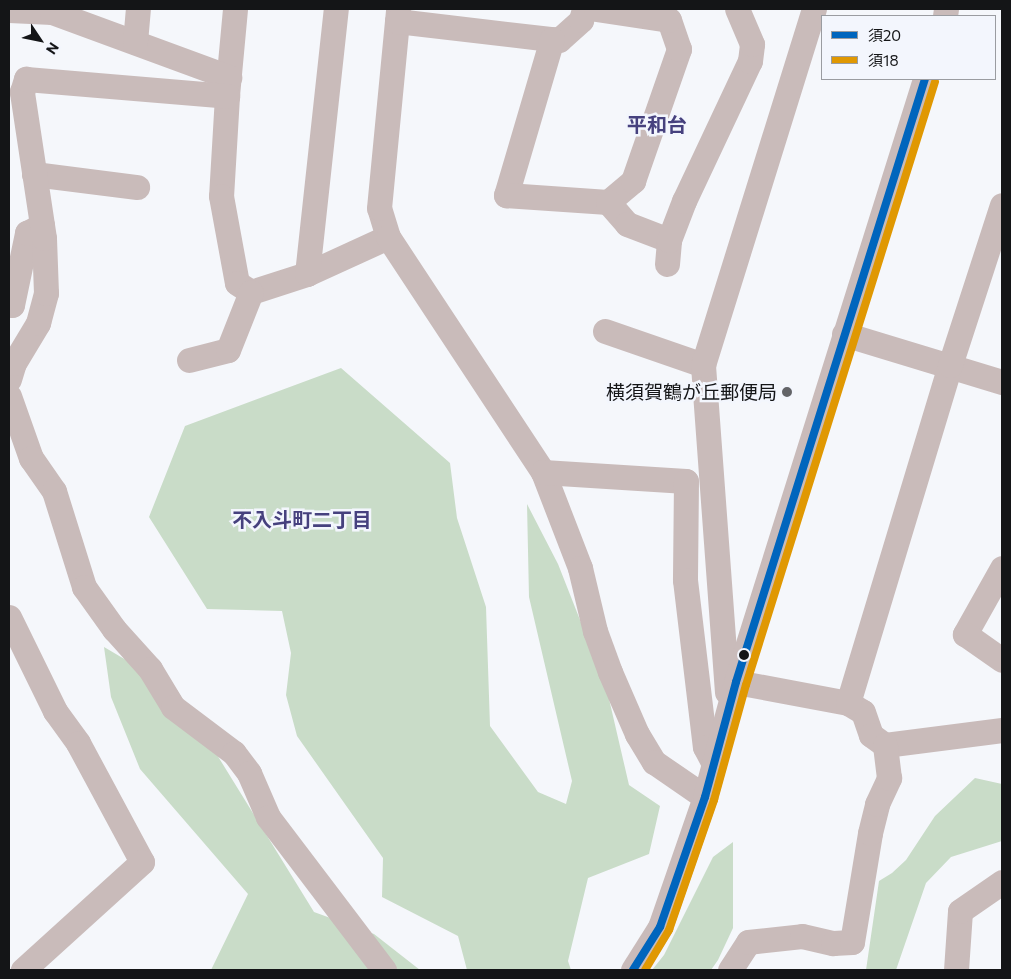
<!DOCTYPE html>
<html>
<head>
<meta charset="utf-8">
<style>
	body { margin:0 }
	#map { position:relative; width:1011px; height:979px; overflow:hidden; background:#f5f7fb; font-family:Commissioner,"Noto Sans JP",sans-serif }
	div>[style] { position:absolute }
	.forest>* { inset:0; background:#c9dcc8 }
	.minor>* { height:25px; margin:-12.5px; padding:0 12.5px; transform-origin:12.5px; border-radius:12.5px; background:#c9bbba }
	.bus-1>* { height:8px; margin:-4px; padding:0 4px; transform-origin:4px; border-radius:4px; background:#0065bd }
	.bus-2>* { height:8px; margin:-4px; padding:0 4px; transform-origin:4px; border-radius:4px; background:#e09802 }
	.dots>* { width:14px; height:14px; translate:-50% -50%; box-sizing:border-box; border:2px solid #f3f6fd; border-radius:50% }
	span { translate:-50% -50%; white-space:nowrap; text-align:center; line-height:1.15; -webkit-text-stroke:5px #f3f6fd; paint-order:stroke }
	.poi-label { font-size:19px; color:#141517 }
	.right { translate:-100% -50%; text-align:right }
	.neighbourhood-label { font-size:20px; color:#46417e; font-weight:700 }
	.frame { position:absolute; inset:0; border:10px solid #141517; pointer-events:none }
	.legend { position:absolute; left:821px; top:15px; width:175px; height:65px; box-sizing:border-box; background:#f3f6fd; border:1px solid #9a9ca1; margin:0; padding:6px 9px; list-style:none; font-size:15px; color:#141517 }
	.legend li { display:flex; align-items:center; gap:10px; height:25px }
	.legend b { width:25px; border:1px solid #9a9ca1 }
	.north { position:absolute; left:15px; top:15px; width:50px; height:50px; -webkit-text-stroke:4px #f3f6fd; paint-order:stroke; rotate:124deg; font-size:14px; font-weight:700; line-height:20px; text-align:center; color:#141517 }
	.north::after { content:''; display:block; margin:auto; width:18px; height:22px; background:#141517; clip-path:polygon(50% 0,100% 100%,50% 72%,0 100%) }
</style>
</head>
<body>
<div id="map">
	<div class="forest">
		<i style="clip-path:polygon(341px 368px,450px 463px,457px 518px,486px 607px,490px 726px,538px 792px,566px 804px,572px 781px,529px 597px,527px 504px,558px 564px,606px 686px,629px 785px,660px 806px,649px 854px,588px 878px,568px 961px,571px 970px,467px 970px,458px 936px,382px 897px,383px 858px,297px 736px,286px 695px,291px 653px,282px 611px,207px 609px,149px 517px,185px 426px)"></i>
		<i style="clip-path:polygon(104px 647px,177px 690px,314px 912px,374px 934px,420px 970px,211px 970px,248px 894px,140px 769px,111px 697px)"></i>
		<i style="clip-path:polygon(975px 778px,1002px 784px,1002px 841px,951px 857px,926px 883px,896px 970px,866px 970px,879px 881px,892px 873px,906px 860px,935px 816px)"></i>
		<i style="clip-path:polygon(733px 842px,733px 928px,718px 960px,711px 970px,652px 970px,664px 955px,713px 857px)"></i>
	</div>
	<div class="minor">
		<i style="left:235px;top:9px;width:87px;rotate:95.3deg"></i>
		<i style="left:227px;top:96px;width:100px;rotate:93.4deg"></i>
		<i style="left:221px;top:196px;width:88px;rotate:79.6deg"></i>
		<i style="left:237px;top:283px;width:17px;rotate:33deg"></i>
		<i style="left:251px;top:292px;width:59px;rotate:-17.8deg"></i>
		<i style="left:307px;top:274px;width:89px;rotate:-24.6deg"></i>
		<i style="left:388px;top:237px;width:30px;rotate:-107deg"></i>
		<i style="left:379px;top:208px;width:200px;rotate:-84.5deg"></i>
		<i style="left:9px;top:10px;width:43px;rotate:2.7deg"></i>
		<i style="left:52px;top:12px;width:189px;rotate:20.2deg"></i>
		<i style="left:945px;top:16px;width:7px;rotate:-82deg"></i>
		<i style="left:397px;top:21px;width:163px;rotate:6.7deg"></i>
		<i style="left:559px;top:40px;width:30px;rotate:-42deg"></i>
		<i style="left:581px;top:20px;width:11px;rotate:-75deg"></i>
		<i style="left:552px;top:39px;width:163px;rotate:106.4deg"></i>
		<i style="left:506px;top:195px;width:102px;rotate:3.9deg"></i>
		<i style="left:608px;top:202px;width:33px;rotate:-40deg"></i>
		<i style="left:633px;top:181px;width:140px;rotate:-70.8deg"></i>
		<i style="left:679px;top:49px;width:31px;rotate:-109deg"></i>
		<i style="left:669px;top:20px;width:74px;rotate:-171.4deg"></i>
		<i style="left:135px;top:42px;width:33px;rotate:-85deg"></i>
		<i style="left:34px;top:174px;width:104px;rotate:7.2deg"></i>
		<i style="left:608px;top:202px;width:29px;rotate:49deg"></i>
		<i style="left:627px;top:224px;width:45px;rotate:20.9deg"></i>
		<i style="left:388px;top:237px;width:282px;rotate:56.6deg"></i>
		<i style="left:543px;top:472px;width:103px;rotate:68.9deg"></i>
		<i style="left:580px;top:568px;width:65px;rotate:76.6deg"></i>
		<i style="left:595px;top:631px;width:44px;rotate:69.9deg"></i>
		<i style="left:610px;top:672px;width:68px;rotate:66.5deg"></i>
		<i style="left:637px;top:734px;width:33px;rotate:59deg"></i>
		<i style="left:654px;top:762px;width:62px;rotate:34.5deg"></i>
		<i style="left:667px;top:264px;width:24px;rotate:-85deg"></i>
		<i style="left:669px;top:240px;width:42px;rotate:-69deg"></i>
		<i style="left:684px;top:201px;width:155px;rotate:-64.8deg"></i>
		<i style="left:750px;top:61px;width:17px;rotate:-83deg"></i>
		<i style="left:752px;top:44px;width:38px;rotate:-113deg"></i>
		<i style="left:307px;top:274px;width:267px;rotate:-83.8deg"></i>
		<i style="left:9px;top:304px;width:3px;rotate:18deg"></i>
		<i style="left:12px;top:305px;width:74px;rotate:-78.2deg"></i>
		<i style="left:27px;top:233px;width:17px;rotate:-28deg"></i>
		<i style="left:605px;top:331px;width:104px;rotate:19.1deg"></i>
		<i style="left:844px;top:334px;width:165px;rotate:16.9deg"></i>
		<i style="left:189px;top:360px;width:40px;rotate:-14.4deg"></i>
		<i style="left:228px;top:350px;width:62px;rotate:-68.4deg"></i>
		<i style="left:9px;top:379px;width:17px;rotate:-73deg"></i>
		<i style="left:14px;top:363px;width:47px;rotate:-59deg"></i>
		<i style="left:38px;top:323px;width:31px;rotate:-75deg"></i>
		<i style="left:46px;top:293px;width:55px;rotate:-92.1deg"></i>
		<i style="left:44px;top:238px;width:148px;rotate:-98.6deg"></i>
		<i style="left:22px;top:92px;width:14px;rotate:-73deg"></i>
		<i style="left:26px;top:79px;width:202px;rotate:4.8deg"></i>
		<i style="left:9px;top:396px;width:66px;rotate:70.5deg"></i>
		<i style="left:31px;top:458px;width:40px;rotate:55.1deg"></i>
		<i style="left:54px;top:491px;width:101px;rotate:72.6deg"></i>
		<i style="left:84px;top:587px;width:52px;rotate:54.5deg"></i>
		<i style="left:114px;top:629px;width:54px;rotate:48deg"></i>
		<i style="left:150px;top:669px;width:44px;rotate:58.8deg"></i>
		<i style="left:173px;top:707px;width:76px;rotate:37deg"></i>
		<i style="left:234px;top:753px;width:25px;rotate:53deg"></i>
		<i style="left:249px;top:773px;width:48px;rotate:66.6deg"></i>
		<i style="left:268px;top:817px;width:192px;rotate:52.8deg"></i>
		<i style="left:543px;top:472px;width:143px;rotate:3.6deg"></i>
		<i style="left:686px;top:481px;width:99px;rotate:90.6deg"></i>
		<i style="left:685px;top:580px;width:168px;rotate:83.2deg"></i>
		<i style="left:705px;top:747px;width:19px;rotate:62deg"></i>
		<i style="left:1002px;top:568px;width:76px;rotate:119.3deg"></i>
		<i style="left:965px;top:634px;width:45px;rotate:35.1deg"></i>
		<i style="left:9px;top:617px;width:105px;rotate:63.9deg"></i>
		<i style="left:55px;top:711px;width:39px;rotate:54deg"></i>
		<i style="left:78px;top:743px;width:135px;rotate:61.7deg"></i>
		<i style="left:142px;top:862px;width:161px;rotate:137.8deg"></i>
		<i style="left:736px;top:682px;width:114px;rotate:10.6deg"></i>
		<i style="left:848px;top:703px;width:17px;rotate:31deg"></i>
		<i style="left:863px;top:712px;width:24px;rotate:71deg"></i>
		<i style="left:871px;top:735px;width:17px;rotate:36deg"></i>
		<i style="left:885px;top:745px;width:118px;rotate:-7.3deg"></i>
		<i style="left:727px;top:692px;width:328px;rotate:-94.2deg"></i>
		<i style="left:703px;top:365px;width:373px;rotate:-72.7deg"></i>
		<i style="left:848px;top:703px;width:353px;rotate:-73.2deg"></i>
		<i style="left:950px;top:365px;width:168px;rotate:-72deg"></i>
		<i style="left:633px;top:970px;width:51px;rotate:-57.9deg"></i>
		<i style="left:660px;top:927px;width:138px;rotate:-70.9deg"></i>
		<i style="left:705px;top:797px;width:119px;rotate:-74.9deg"></i>
		<i style="left:736px;top:682px;width:632px;rotate:-72.6deg"></i>
		<i style="left:730px;top:970px;width:33px;rotate:-57deg"></i>
		<i style="left:748px;top:942px;width:54px;rotate:-6.3deg"></i>
		<i style="left:802px;top:936px;width:32px;rotate:13deg"></i>
		<i style="left:833px;top:943px;width:19px;rotate:-3deg"></i>
		<i style="left:852px;top:942px;width:110px;rotate:-80.6deg"></i>
		<i style="left:870px;top:833px;width:30px;rotate:-76deg"></i>
		<i style="left:877px;top:804px;width:29px;rotate:-65deg"></i>
		<i style="left:889px;top:778px;width:33px;rotate:-97deg"></i>
		<i style="left:956px;top:970px;width:59px;rotate:-86.1deg"></i>
		<i style="left:960px;top:911px;width:51px;rotate:-34.6deg"></i>
	</div>
	<div class="bus-1">
		<i style="left:633px;top:970px;width:51px;rotate:-57.9deg"></i>
		<i style="left:660px;top:927px;width:138px;rotate:-70.9deg"></i>
		<i style="left:705px;top:797px;width:119px;rotate:-74.9deg"></i>
		<i style="left:736px;top:682px;width:632px;rotate:-72.6deg"></i>
	</div>
	<div class="bus-2">
		<i style="left:645px;top:970px;width:47px;rotate:-59deg"></i>
		<i style="left:669px;top:930px;width:138px;rotate:-70.9deg"></i>
		<i style="left:714px;top:800px;width:119px;rotate:-74.5deg"></i>
		<i style="left:746px;top:685px;width:632px;rotate:-72.6deg"></i>
	</div>
	<div class="dots">
		<i style="left:787px;top:392px;background:#636467"></i>
		<i style="left:744px;top:655px;background:#141517"></i>
	</div>
	<div class="poi-label">
		<span class="right" style="left:777px;top:392px">横須賀鶴が丘郵便局</span>
	</div>
	<div class="neighbourhood-label">
		<span style="left:657px;top:124px">平和台</span>
		<span style="left:302px;top:519px">不入斗町二丁目</span>
	</div>
	<div class="frame"></div>
	<ul class="legend">
	<li><b style="height:6px;background:#0065bd"></b>須20</li>
	<li><b style="height:6px;background:#e09802"></b>須18</li>
	</ul>
	<div class="north">N</div>
</div>
</body>
</html>
